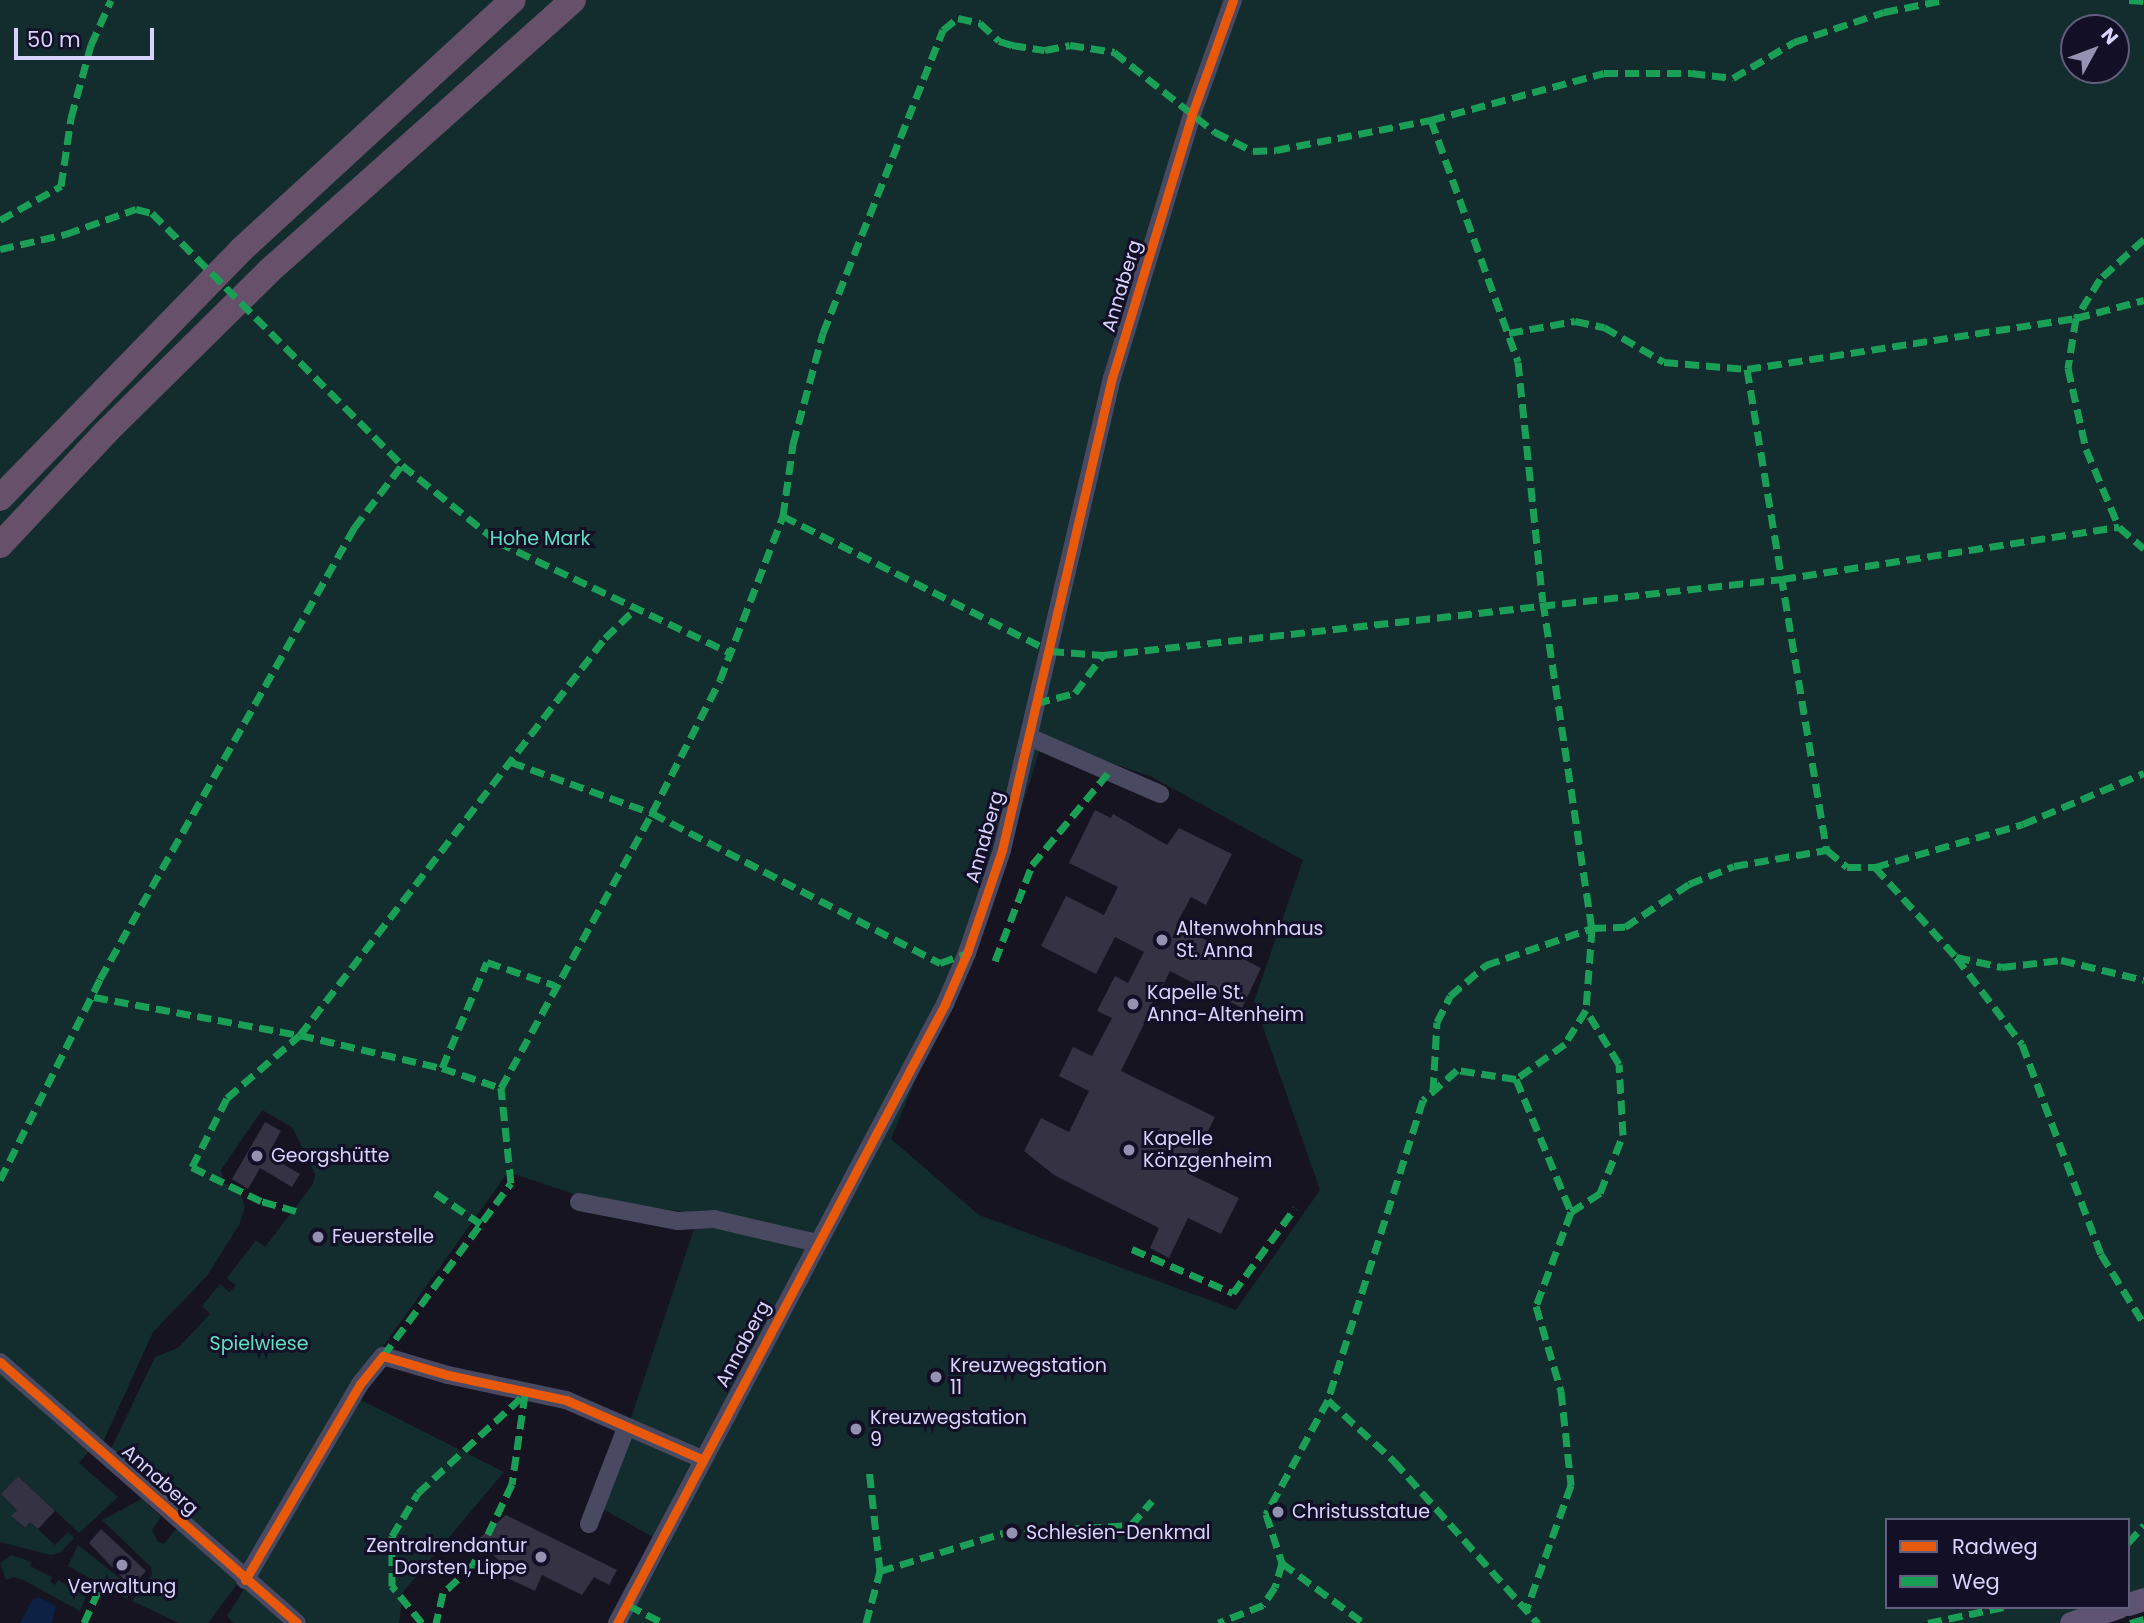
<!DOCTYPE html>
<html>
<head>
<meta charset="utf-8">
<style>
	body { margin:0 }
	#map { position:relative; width:2144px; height:1623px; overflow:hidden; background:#161421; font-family:Poppins,sans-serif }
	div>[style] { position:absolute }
	.green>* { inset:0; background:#132c2d }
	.water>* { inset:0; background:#0d2144 }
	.building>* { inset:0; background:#343243 }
	.round { border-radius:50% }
	.minor>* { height:18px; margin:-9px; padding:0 9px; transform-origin:9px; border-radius:9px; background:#4a4962 }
	.major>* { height:23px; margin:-11.5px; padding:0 11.5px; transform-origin:11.5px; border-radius:11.5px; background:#5e5373 }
	.highway>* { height:26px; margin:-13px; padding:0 13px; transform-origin:13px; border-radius:13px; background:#67516a }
	.quiet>* { height:7px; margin-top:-3.5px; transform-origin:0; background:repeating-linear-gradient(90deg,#1a9f57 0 14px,transparent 0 21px) }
	.cycleway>* { height:9px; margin:-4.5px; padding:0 4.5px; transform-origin:4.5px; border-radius:4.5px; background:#e8590c }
	.dots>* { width:19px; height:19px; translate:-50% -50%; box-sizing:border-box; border:4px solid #130f26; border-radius:50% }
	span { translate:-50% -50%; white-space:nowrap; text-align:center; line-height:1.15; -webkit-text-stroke:6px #130f26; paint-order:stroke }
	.street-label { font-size:19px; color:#d9d4ff }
	.park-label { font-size:19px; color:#5fe0c0 }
	.poi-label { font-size:19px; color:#d9d4ff }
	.left { translate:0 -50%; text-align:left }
	.right { translate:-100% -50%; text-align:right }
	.legend { position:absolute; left:1885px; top:1518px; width:245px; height:91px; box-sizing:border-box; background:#130f26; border:2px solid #625e7d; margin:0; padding:9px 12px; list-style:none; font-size:21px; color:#d9d4ff }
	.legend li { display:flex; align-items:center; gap:14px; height:35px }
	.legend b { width:35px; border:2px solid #625e7d }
	.north { position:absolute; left:2060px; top:14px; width:70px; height:70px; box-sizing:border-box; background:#130f26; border:2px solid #625e7d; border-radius:50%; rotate:49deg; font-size:19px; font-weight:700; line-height:28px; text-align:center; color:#d9d4ff }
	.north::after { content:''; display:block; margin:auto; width:24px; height:32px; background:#9591b1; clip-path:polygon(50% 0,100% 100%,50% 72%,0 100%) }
	.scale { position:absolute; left:14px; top:28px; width:140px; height:32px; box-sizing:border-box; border:4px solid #d9d4ff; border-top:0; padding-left:9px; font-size:21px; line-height:24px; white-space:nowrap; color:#d9d4ff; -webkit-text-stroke:5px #130f26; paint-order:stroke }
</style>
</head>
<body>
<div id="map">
	<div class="green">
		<i style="clip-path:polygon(evenodd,0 0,2144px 0,2144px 1599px,2128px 1604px,2128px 1520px,1887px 1520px,1887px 1607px,2118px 1607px,2071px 1623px,626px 1623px,669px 1546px,601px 1508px,699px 1214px,583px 1197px,508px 1172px,349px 1394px,504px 1472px,403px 1592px,399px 1623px,233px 1623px,227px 1616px,245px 1588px,238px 1583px,208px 1623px,179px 1623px,132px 1601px,152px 1575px,151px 1567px,102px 1520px,142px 1499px,161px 1517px,152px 1530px,158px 1542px,164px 1544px,177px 1528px,90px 1450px,79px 1463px,118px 1497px,79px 1533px,18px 1476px,1px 1494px,17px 1510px,11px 1516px,24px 1528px,30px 1522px,55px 1545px,68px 1532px,74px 1538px,60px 1553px,51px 1555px,0 1542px,0 0,2074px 28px,2116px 28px,2116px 70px,2074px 70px,2074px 28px,0 0,1043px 740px,1150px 776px,1303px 860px,1254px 1001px,1320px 1190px,1236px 1310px,979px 1215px,891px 1139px,1004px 865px,1043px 740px,0 0,262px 1110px,292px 1127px,315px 1174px,313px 1184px,265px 1247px,256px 1240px,227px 1278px,236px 1286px,229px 1292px,220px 1284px,202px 1306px,210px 1314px,178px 1348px,155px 1357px,111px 1449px,103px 1442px,153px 1332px,207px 1276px,239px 1225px,245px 1207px,239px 1190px,224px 1183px,221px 1170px,262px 1110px)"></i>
		<i style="clip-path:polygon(78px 1545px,131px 1587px,127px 1599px,68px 1566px)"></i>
		<i style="clip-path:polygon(11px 1555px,32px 1562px,30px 1566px,52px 1577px,50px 1582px,55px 1585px,58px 1580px,86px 1597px,80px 1611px,23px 1580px,14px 1577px,6px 1580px,0 1563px)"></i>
	</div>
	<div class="water">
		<i style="clip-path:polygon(39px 1597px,56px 1606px,52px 1623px,20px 1623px,33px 1599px)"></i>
	</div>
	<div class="building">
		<i style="clip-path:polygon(1095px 810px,1111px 818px,1113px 814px,1167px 845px,1179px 828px,1232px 854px,1206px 905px,1191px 897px,1176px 925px,1261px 968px,1242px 1008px,1170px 971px,1154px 1004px,1165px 1010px,1169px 1017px,1166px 1024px,1146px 1020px,1121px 1071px,1215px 1117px,1187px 1173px,1239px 1198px,1221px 1234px,1188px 1218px,1169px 1258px,1150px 1248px,1159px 1228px,1054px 1175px,1024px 1151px,1041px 1118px,1069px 1132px,1089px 1091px,1059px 1076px,1073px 1047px,1092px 1056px,1112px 1018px,1097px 1011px,1115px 976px,1128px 983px,1144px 952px,1115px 937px,1096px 974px,1041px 946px,1066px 896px,1104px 915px,1118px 887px,1069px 863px)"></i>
		<i style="clip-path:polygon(265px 1122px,281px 1131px,272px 1147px,283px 1164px,300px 1174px,292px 1187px,260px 1168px,248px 1189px,232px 1179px)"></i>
		<i class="round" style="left:309px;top:1229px;width:18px;height:18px"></i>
		<i style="clip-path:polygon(18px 1476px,55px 1511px,38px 1529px,30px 1522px,25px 1528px,11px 1516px,17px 1510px,1px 1494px)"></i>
		<i style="clip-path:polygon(506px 1515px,617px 1570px,609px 1585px,594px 1577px,582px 1595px,542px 1575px,535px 1591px,496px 1573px,500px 1561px,476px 1541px)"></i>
		<i style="clip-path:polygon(101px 1529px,146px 1571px,131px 1587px,89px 1543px)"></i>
	</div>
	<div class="minor">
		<i style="left:1029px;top:737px;width:143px;rotate:23.5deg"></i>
		<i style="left:579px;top:1202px;width:101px;rotate:10.9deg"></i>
		<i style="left:678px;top:1221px;width:36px;rotate:-3deg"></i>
		<i style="left:714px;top:1219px;width:106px;rotate:13.1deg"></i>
		<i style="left:0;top:1362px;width:395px;rotate:41.3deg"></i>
		<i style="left:589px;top:1524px;width:103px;rotate:-68.9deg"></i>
		<i style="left:245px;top:1580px;width:227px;rotate:-59.6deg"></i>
		<i style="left:360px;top:1384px;width:36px;rotate:-51deg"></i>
		<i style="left:383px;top:1356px;width:68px;rotate:16.3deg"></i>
		<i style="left:448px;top:1375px;width:121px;rotate:12deg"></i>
		<i style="left:566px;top:1400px;width:148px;rotate:23.5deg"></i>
		<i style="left:617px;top:1623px;width:701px;rotate:-62.08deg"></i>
		<i style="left:945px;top:1004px;width:56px;rotate:-66.7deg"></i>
		<i style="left:967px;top:953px;width:109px;rotate:-71.2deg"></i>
		<i style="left:1002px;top:850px;width:485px;rotate:-76.9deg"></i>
		<i style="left:1112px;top:378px;width:276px;rotate:-73.1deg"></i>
		<i style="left:1192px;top:114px;width:121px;rotate:-70.2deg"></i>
	</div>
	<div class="major">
		<i style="left:2128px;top:1604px;width:17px;rotate:-17deg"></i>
		<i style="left:2071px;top:1623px;width:50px;rotate:-18.8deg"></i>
	</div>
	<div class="highway">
		<i style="left:0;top:498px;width:346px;rotate:-45.8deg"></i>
		<i style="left:241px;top:250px;width:369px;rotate:-42.6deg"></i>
		<i style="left:0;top:545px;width:155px;rotate:-46.8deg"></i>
		<i style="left:106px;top:432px;width:229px;rotate:-44.6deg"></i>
		<i style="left:269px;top:271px;width:407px;rotate:-41.7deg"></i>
	</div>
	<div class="quiet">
		<i style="left:2129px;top:0;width:15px;rotate:4deg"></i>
		<i style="left:1431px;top:120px;width:179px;rotate:-15.2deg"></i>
		<i style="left:1604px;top:73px;width:87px"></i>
		<i style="left:1691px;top:73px;width:42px;rotate:6.8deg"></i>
		<i style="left:1733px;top:78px;width:71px;rotate:-30.5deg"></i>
		<i style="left:1794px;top:42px;width:95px;rotate:-18.4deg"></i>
		<i style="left:1884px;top:12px;width:61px;rotate:-11.3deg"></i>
		<i style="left:0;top:220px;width:70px;rotate:-29.1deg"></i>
		<i style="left:61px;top:186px;width:69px;rotate:-81.6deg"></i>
		<i style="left:71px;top:118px;width:76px;rotate:-74.7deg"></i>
		<i style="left:91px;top:45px;width:49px;rotate:-66deg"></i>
		<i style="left:2144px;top:239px;width:59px;rotate:137.7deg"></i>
		<i style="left:2100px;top:279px;width:46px;rotate:121.6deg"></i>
		<i style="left:2076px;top:318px;width:51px;rotate:99.1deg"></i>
		<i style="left:2068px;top:368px;width:83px;rotate:77.5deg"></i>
		<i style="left:2086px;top:449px;width:85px;rotate:67.1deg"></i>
		<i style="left:2119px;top:527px;width:33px;rotate:41deg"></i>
		<i style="left:0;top:249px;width:68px;rotate:-12.8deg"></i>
		<i style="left:66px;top:234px;width:74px;rotate:-19.7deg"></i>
		<i style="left:136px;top:209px;width:16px;rotate:14deg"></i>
		<i style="left:152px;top:213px;width:355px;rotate:45.2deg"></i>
		<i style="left:402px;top:465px;width:123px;rotate:38.7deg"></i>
		<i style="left:498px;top:542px;width:258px;rotate:25.5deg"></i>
		<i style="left:1509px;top:333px;width:67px;rotate:-10.3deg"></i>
		<i style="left:1575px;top:321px;width:30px;rotate:12deg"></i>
		<i style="left:1604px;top:327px;width:69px;rotate:30.3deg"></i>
		<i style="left:1664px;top:362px;width:83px;rotate:4.8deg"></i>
		<i style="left:1747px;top:369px;width:333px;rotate:-8.8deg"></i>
		<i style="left:2076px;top:318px;width:70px;rotate:-14.8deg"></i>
		<i style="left:1747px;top:369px;width:488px;rotate:80.6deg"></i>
		<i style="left:1827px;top:850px;width:26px;rotate:40deg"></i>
		<i style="left:1847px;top:867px;width:28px"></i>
		<i style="left:1875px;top:867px;width:154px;rotate:-16.2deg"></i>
		<i style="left:2023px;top:824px;width:131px;rotate:-22.9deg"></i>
		<i style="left:783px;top:516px;width:73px;rotate:-82.1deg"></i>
		<i style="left:793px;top:444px;width:115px;rotate:-74.9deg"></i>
		<i style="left:823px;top:333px;width:326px;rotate:-68.4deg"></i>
		<i style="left:943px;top:30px;width:19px;rotate:-39deg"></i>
		<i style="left:958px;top:18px;width:23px;rotate:13deg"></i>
		<i style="left:980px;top:23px;width:26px;rotate:43deg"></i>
		<i style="left:999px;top:41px;width:14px;rotate:17deg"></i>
		<i style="left:1012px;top:45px;width:33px;rotate:9deg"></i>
		<i style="left:1045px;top:50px;width:25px;rotate:-11deg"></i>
		<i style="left:1070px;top:45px;width:45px;rotate:9deg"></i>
		<i style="left:1114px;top:52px;width:129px;rotate:38.4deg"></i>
		<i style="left:1215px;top:132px;width:42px;rotate:26.6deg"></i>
		<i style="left:1253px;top:151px;width:23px;rotate:-2deg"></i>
		<i style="left:1276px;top:150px;width:158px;rotate:-11deg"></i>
		<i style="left:1431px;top:120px;width:257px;rotate:70.2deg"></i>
		<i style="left:1518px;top:362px;width:241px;rotate:84.1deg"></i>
		<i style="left:1543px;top:602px;width:330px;rotate:81.5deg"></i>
		<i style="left:1592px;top:928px;width:82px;rotate:94.2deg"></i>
		<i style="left:1586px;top:1010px;width:40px;rotate:122deg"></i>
		<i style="left:1565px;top:1044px;width:60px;rotate:144.5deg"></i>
		<i style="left:1516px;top:1079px;width:60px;rotate:-171.3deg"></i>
		<i style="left:1457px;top:1070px;width:45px;rotate:138.6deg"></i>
		<i style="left:1423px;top:1100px;width:315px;rotate:107.6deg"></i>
		<i style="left:1328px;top:1400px;width:130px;rotate:118.5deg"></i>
		<i style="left:1266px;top:1514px;width:52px;rotate:71.9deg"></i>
		<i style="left:1282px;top:1563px;width:25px;rotate:106deg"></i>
		<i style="left:1275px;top:1587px;width:22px;rotate:124deg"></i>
		<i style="left:1263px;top:1605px;width:48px;rotate:158.2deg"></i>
		<i style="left:1036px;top:703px;width:40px;rotate:-14.4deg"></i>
		<i style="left:1075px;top:693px;width:47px;rotate:-53.6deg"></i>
		<i style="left:511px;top:762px;width:150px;rotate:19.9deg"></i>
		<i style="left:652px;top:813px;width:325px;rotate:27.5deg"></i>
		<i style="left:940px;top:963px;width:29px;rotate:-20deg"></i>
		<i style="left:1875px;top:867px;width:121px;rotate:48deg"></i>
		<i style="left:1956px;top:957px;width:109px;rotate:52.8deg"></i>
		<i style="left:2022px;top:1044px;width:224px;rotate:69.4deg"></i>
		<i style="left:2101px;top:1254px;width:82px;rotate:58.4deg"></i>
		<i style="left:1956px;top:957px;width:47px;rotate:12.3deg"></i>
		<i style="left:2002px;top:967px;width:59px;rotate:-6.8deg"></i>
		<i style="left:2061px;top:960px;width:85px;rotate:13.5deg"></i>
		<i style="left:995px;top:961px;width:103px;rotate:-68.9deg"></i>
		<i style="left:1032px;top:865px;width:121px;rotate:-50.4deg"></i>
		<i style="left:94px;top:997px;width:209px;rotate:10.5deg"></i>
		<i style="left:300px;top:1035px;width:146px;rotate:13.1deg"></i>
		<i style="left:442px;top:1068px;width:62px;rotate:18.7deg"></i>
		<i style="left:442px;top:1068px;width:115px;rotate:-67deg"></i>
		<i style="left:487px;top:962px;width:71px;rotate:18.9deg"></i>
		<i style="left:1516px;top:1079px;width:144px;rotate:67.5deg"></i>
		<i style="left:1571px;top:1212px;width:100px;rotate:110.4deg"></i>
		<i style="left:1536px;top:1306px;width:89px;rotate:73.6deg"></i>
		<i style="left:1561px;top:1391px;width:95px;rotate:83.9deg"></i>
		<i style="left:1571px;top:1485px;width:131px;rotate:109.7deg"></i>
		<i style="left:1433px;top:1091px;width:69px;rotate:-86.7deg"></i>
		<i style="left:1437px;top:1022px;width:29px;rotate:-63deg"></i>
		<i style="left:1450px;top:996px;width:48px;rotate:-40.7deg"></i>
		<i style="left:1486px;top:965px;width:112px;rotate:-19.2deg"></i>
		<i style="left:1592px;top:928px;width:33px;rotate:-2deg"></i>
		<i style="left:1625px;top:927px;width:77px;rotate:-33.9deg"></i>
		<i style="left:1689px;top:884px;width:48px;rotate:-21.8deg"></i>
		<i style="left:1734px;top:866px;width:94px;rotate:-9.8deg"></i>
		<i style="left:0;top:1180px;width:225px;rotate:-63.5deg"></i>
		<i style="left:100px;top:979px;width:518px;rotate:-60.61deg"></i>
		<i style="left:354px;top:528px;width:79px;rotate:-52.7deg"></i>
		<i style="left:435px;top:1193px;width:55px;rotate:34deg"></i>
		<i style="left:296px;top:1211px;width:36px;rotate:-164deg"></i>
		<i style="left:261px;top:1201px;width:77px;rotate:-153.8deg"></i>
		<i style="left:192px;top:1167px;width:77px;rotate:-63.1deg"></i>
		<i style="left:227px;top:1098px;width:96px;rotate:-40.8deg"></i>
		<i style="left:300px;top:1035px;width:501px;rotate:-52.47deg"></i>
		<i style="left:605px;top:638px;width:40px;rotate:-44deg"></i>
		<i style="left:1571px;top:1212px;width:35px;rotate:-33deg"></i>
		<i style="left:1600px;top:1193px;width:62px;rotate:-68.4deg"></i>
		<i style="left:1623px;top:1135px;width:71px;rotate:-93.2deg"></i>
		<i style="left:1619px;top:1064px;width:63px;rotate:-121.4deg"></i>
		<i style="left:1132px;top:1249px;width:110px;rotate:23.5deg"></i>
		<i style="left:1233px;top:1293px;width:105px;rotate:-53.9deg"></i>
		<i style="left:383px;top:1356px;width:215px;rotate:-53.5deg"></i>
		<i style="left:511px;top:1183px;width:96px;rotate:-96deg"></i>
		<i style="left:501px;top:1088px;width:314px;rotate:-61.2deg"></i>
		<i style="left:652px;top:813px;width:149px;rotate:-62.9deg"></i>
		<i style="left:720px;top:680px;width:176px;rotate:-69deg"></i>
		<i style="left:783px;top:516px;width:299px;rotate:26.8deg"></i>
		<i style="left:1050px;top:651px;width:53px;rotate:4.3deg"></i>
		<i style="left:1103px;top:655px;width:683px;rotate:-6.39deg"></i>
		<i style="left:1782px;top:579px;width:341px;rotate:-8.8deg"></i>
		<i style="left:1328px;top:1400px;width:90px;rotate:42.7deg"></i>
		<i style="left:1394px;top:1461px;width:217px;rotate:48.4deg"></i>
		<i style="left:2128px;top:1543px;width:24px;rotate:-48deg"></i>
		<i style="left:1282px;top:1563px;width:102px;rotate:36.2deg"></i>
		<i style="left:880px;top:1571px;width:129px;rotate:-17.2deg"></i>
		<i style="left:1003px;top:1533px;width:128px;rotate:-3.6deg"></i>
		<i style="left:1131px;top:1525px;width:32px;rotate:-49deg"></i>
		<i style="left:628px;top:1605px;width:39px;rotate:27deg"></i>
		<i style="left:84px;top:1623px;width:37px;rotate:-66deg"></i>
		<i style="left:422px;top:1623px;width:48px;rotate:-129deg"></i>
		<i style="left:392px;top:1586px;width:50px;rotate:-90deg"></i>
		<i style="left:392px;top:1536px;width:50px;rotate:-58.8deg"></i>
		<i style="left:418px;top:1493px;width:146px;rotate:-42.8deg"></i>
		<i style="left:525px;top:1394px;width:91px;rotate:98.2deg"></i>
		<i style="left:512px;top:1484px;width:90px;rotate:115.7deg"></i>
		<i style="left:473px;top:1565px;width:41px;rotate:137deg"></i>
		<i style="left:443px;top:1593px;width:31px;rotate:103deg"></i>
		<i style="left:866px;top:1623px;width:54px;rotate:-74.9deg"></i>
		<i style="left:880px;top:1571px;width:104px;rotate:-96.1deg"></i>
		<i style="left:1928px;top:1623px;width:77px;rotate:-12deg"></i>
		<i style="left:2130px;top:1623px;width:15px;rotate:-16deg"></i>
	</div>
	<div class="cycleway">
		<i style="left:0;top:1362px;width:395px;rotate:41.3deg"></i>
		<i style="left:245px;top:1580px;width:227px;rotate:-59.6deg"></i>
		<i style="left:360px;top:1384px;width:36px;rotate:-51deg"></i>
		<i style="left:383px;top:1356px;width:68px;rotate:16.3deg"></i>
		<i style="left:448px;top:1375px;width:121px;rotate:12deg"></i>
		<i style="left:566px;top:1400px;width:148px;rotate:23.5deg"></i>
		<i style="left:617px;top:1623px;width:701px;rotate:-62.08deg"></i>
		<i style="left:945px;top:1004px;width:56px;rotate:-66.7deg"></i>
		<i style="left:967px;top:953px;width:109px;rotate:-71.2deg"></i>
		<i style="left:1002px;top:850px;width:485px;rotate:-76.9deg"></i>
		<i style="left:1112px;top:378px;width:276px;rotate:-73.1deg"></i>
		<i style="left:1192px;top:114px;width:121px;rotate:-70.2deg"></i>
	</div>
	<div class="dots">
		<i style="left:1162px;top:940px;background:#9591b1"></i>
		<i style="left:1133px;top:1004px;background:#9591b1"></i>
		<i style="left:1129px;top:1150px;background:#9591b1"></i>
		<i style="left:257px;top:1156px;background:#9591b1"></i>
		<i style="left:318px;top:1237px;background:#9591b1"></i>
		<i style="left:936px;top:1377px;background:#9591b1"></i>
		<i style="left:856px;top:1429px;background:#9591b1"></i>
		<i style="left:1278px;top:1512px;background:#9591b1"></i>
		<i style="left:1012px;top:1533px;background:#9591b1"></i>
		<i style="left:541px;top:1557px;background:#9591b1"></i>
		<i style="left:122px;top:1565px;background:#9591b1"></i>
	</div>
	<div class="street-label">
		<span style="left:1122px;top:286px;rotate:-73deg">Annaberg</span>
		<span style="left:985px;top:837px;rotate:-74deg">Annaberg</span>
		<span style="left:743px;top:1344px;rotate:-62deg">Annaberg</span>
		<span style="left:160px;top:1480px;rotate:42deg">Annaberg</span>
	</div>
	<div class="park-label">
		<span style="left:540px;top:539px">Hohe Mark</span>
		<span style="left:259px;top:1344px">Spielwiese</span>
	</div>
	<div class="poi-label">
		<span class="left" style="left:1176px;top:940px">Altenwohnhaus<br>St. Anna</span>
		<span class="left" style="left:1147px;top:1004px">Kapelle St.<br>Anna-Altenheim</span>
		<span class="left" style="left:1143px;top:1150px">Kapelle<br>Könzgenheim</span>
		<span class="left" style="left:271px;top:1156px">Georgshütte</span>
		<span class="left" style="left:332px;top:1237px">Feuerstelle</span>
		<span class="left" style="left:950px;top:1377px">Kreuzwegstation<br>11</span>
		<span class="left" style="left:870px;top:1429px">Kreuzwegstation<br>9</span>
		<span class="left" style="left:1292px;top:1512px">Christusstatue</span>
		<span class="left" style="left:1026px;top:1533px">Schlesien-Denkmal</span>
		<span class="right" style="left:527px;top:1557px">Zentralrendantur<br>Dorsten, Lippe</span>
		<span style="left:122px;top:1587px">Verwaltung</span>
	</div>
	<ul class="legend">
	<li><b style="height:9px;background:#e8590c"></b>Radweg</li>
	<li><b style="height:9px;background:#1a9f57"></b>Weg</li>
	</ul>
	<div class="north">N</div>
	<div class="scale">50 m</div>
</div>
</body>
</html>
